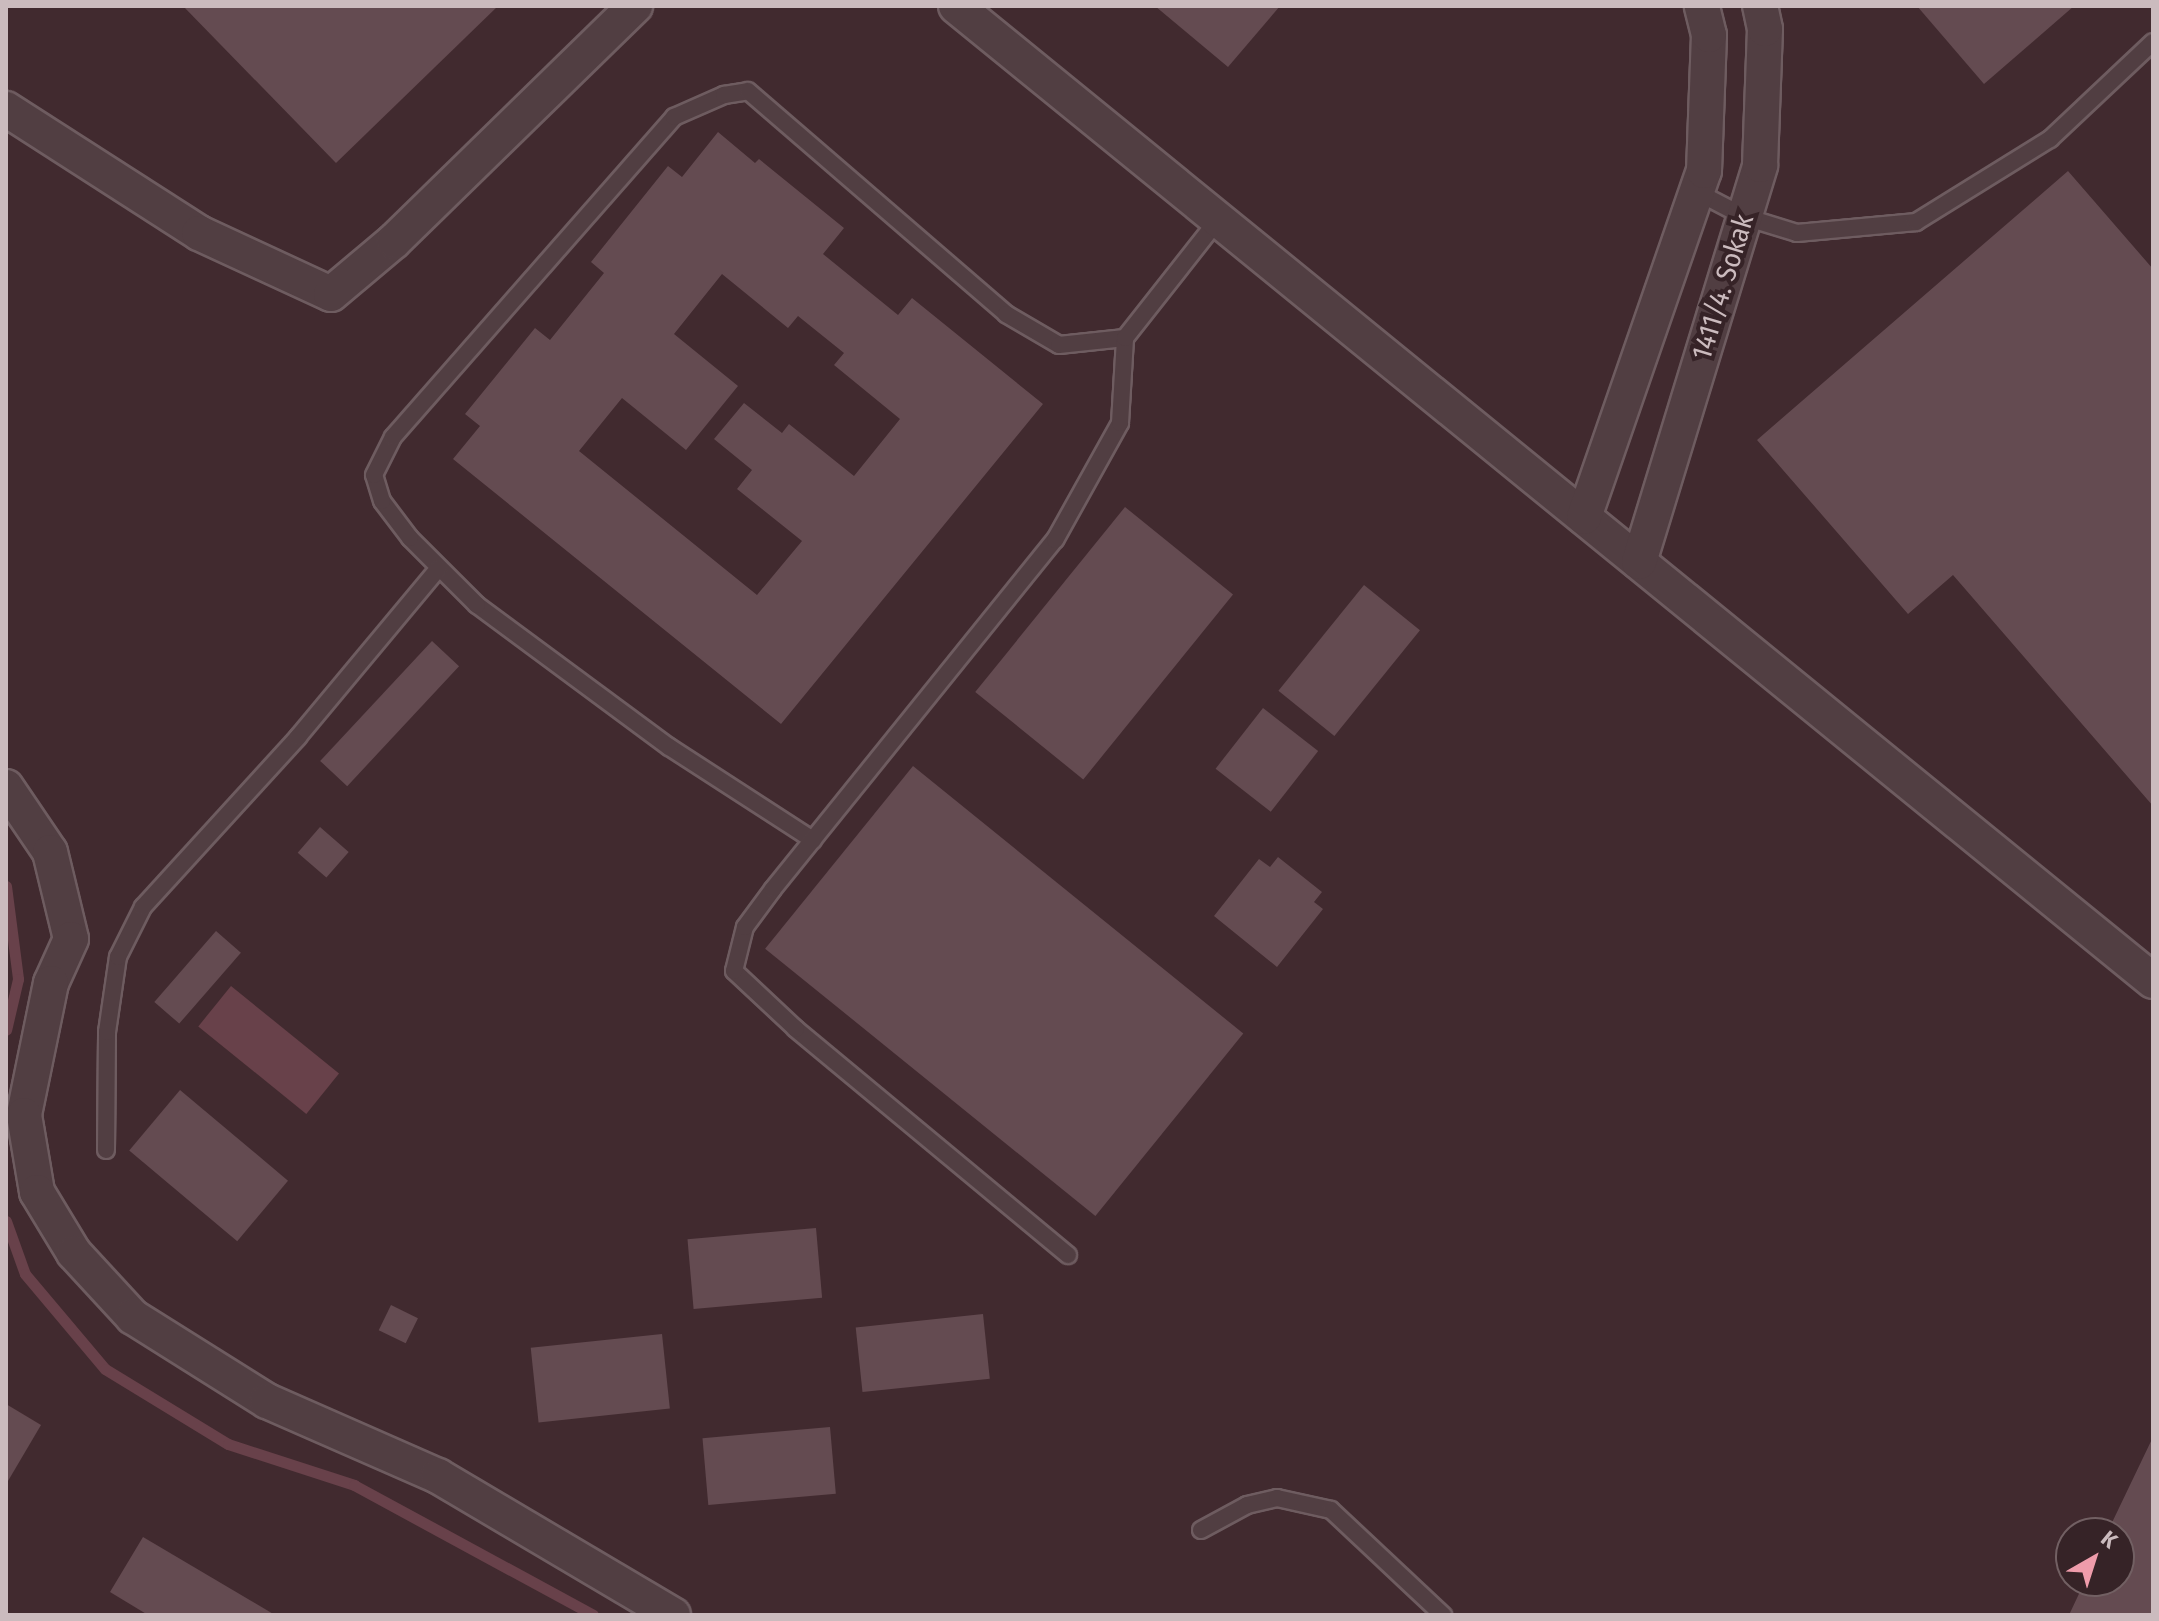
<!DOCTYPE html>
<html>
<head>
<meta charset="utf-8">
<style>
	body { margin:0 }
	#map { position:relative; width:2159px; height:1621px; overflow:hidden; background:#412a2f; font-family:"Fira Sans Condensed",sans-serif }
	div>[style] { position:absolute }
	.water>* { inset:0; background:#68414a; transform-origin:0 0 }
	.stream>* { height:11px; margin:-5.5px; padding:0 5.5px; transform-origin:5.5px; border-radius:5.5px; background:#68414a }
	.building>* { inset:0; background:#644b51; transform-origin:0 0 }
	.roads { filter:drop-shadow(2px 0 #6e5c60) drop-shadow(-2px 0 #6e5c60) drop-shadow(0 2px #6e5c60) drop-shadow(0 -2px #6e5c60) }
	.service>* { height:16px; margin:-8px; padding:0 8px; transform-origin:8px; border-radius:8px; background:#513e42 }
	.minor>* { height:34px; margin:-17px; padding:0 17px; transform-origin:17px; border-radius:17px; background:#513e42 }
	span { translate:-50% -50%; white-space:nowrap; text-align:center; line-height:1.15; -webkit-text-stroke:8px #362327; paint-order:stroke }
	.street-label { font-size:28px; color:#cbbbbe }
	.frame { position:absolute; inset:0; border:8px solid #cbbbbe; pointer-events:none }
	.north { position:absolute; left:2055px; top:1517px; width:80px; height:80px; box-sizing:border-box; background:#362327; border:2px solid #726063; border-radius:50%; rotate:39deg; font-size:22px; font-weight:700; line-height:32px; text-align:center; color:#cbbbbe }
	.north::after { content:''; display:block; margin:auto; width:28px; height:36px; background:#ef9cab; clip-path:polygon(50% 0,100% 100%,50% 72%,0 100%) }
</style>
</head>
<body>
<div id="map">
	<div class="water">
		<i style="left:231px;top:986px;width:139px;height:52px;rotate:39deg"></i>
	</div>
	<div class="stream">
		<i style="left:6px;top:886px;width:94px;rotate:82.6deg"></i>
		<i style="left:18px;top:979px;width:52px;rotate:103.2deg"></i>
		<i style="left:6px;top:1221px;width:56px;rotate:70.3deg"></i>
		<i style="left:25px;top:1274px;width:124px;rotate:49.9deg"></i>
		<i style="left:105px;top:1369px;width:144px;rotate:31.4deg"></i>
		<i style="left:228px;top:1444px;width:133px;rotate:18deg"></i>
		<i style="left:354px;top:1485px;width:272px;rotate:28.5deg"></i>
	</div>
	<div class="building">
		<i style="clip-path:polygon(183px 6px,498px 6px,336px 163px)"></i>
		<i style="clip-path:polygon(1155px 6px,1280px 6px,1228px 67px)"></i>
		<i style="clip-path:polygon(1917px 6px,2074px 6px,1984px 84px)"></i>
		<i style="clip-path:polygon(evenodd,718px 132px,755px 163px,759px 159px,844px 228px,823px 254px,898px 315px,912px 298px,1043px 404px,781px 724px,453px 459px,480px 426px,465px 414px,535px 328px,550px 340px,604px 273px,591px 262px,668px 166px,682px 177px,718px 132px,722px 274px,788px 328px,798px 316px,844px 353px,834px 365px,900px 419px,854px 476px,789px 424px,782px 433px,744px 403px,714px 439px,752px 470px,737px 489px,802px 541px,757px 595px,579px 451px,622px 398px,686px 450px,738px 386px,674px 334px,722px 274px)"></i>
		<i style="clip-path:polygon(2068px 171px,2153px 269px,2153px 806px,1953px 575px,1908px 614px,1757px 440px)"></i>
		<i style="left:1125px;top:507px;width:139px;height:238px;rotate:39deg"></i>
		<i style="left:1364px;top:585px;width:72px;height:136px;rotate:39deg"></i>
		<i style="left:432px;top:641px;width:37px;height:164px;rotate:43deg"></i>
		<i style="left:1263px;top:708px;width:70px;height:77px;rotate:38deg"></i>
		<i style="left:913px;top:766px;width:425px;height:235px;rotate:39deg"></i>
		<i style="left:320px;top:827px;width:38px;height:34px;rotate:41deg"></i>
		<i style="clip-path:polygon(1278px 857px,1322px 892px,1314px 902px,1323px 909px,1277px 967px,1214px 916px,1259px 859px,1270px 867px)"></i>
		<i style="left:216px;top:931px;width:33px;height:94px;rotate:41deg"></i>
		<i style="left:180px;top:1090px;width:141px;height:79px;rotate:40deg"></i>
		<i style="left:816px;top:1228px;width:70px;height:129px;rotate:85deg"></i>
		<i style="left:391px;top:1305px;width:30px;height:28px;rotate:26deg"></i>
		<i style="left:983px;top:1314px;width:65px;height:128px;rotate:84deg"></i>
		<i style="left:662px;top:1334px;width:75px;height:132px;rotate:84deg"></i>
		<i style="clip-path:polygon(6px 1404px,41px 1425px,8px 1481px,6px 1480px)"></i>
		<i style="left:830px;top:1427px;width:67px;height:128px;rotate:85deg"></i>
		<i style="clip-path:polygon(2153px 1437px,2153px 1615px,2069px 1615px,2085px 1581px,2119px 1581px,2119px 1533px,2107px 1533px)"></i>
		<i style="clip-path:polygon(143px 1537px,275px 1615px,148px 1615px,110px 1592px)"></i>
	</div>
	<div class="roads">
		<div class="service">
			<i style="left:1697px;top:192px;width:54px;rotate:27.5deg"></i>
			<i style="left:1745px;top:217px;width:54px;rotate:17.1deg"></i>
			<i style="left:1797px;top:233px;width:120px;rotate:-5.3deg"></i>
			<i style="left:1916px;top:222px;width:158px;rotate:-31.8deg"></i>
			<i style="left:2050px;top:139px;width:141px;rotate:-43.3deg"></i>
			<i style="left:813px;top:840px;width:171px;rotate:-147.1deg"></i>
			<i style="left:669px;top:747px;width:239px;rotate:-143.5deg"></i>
			<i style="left:477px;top:605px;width:95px;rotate:-135deg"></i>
			<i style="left:410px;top:538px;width:46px;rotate:-127.1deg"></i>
			<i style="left:382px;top:501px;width:27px;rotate:-107deg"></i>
			<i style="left:374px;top:475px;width:42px;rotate:-63.4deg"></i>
			<i style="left:393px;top:437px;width:426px;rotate:-48.7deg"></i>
			<i style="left:674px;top:117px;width:55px;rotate:-23.7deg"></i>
			<i style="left:724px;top:95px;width:24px;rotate:-9deg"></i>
			<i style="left:748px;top:91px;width:341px;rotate:40.8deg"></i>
			<i style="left:1006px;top:314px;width:61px;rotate:30.3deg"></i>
			<i style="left:1059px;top:345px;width:66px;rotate:-6.1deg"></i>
			<i style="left:106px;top:1150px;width:118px;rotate:-89.5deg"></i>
			<i style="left:107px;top:1032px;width:76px;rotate:-81.7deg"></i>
			<i style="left:118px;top:957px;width:56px;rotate:-63.4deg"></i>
			<i style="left:143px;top:907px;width:230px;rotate:-47.6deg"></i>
			<i style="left:298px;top:737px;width:220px;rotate:-50.2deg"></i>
			<i style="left:1068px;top:1255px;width:354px;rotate:-140.3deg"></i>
			<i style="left:796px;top:1029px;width:85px;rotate:-136.9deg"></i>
			<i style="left:734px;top:971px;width:45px;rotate:-76deg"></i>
			<i style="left:745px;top:927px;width:47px;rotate:-53.6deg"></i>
			<i style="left:773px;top:889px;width:449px;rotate:-51.1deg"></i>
			<i style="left:1055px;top:540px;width:134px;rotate:-60.9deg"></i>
			<i style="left:1120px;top:423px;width:85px;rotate:-86.6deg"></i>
			<i style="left:1125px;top:338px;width:150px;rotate:-51.8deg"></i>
			<i style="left:1201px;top:1530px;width:52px;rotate:-28.5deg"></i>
			<i style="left:1247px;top:1505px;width:31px;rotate:-13deg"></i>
			<i style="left:1277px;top:1498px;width:55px;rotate:12.5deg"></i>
			<i style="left:1331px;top:1510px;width:154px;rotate:43.2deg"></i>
		</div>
		<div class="minor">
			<i style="left:956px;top:6px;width:1544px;rotate:39.16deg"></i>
			<i style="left:6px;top:109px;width:229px;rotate:32.7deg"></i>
			<i style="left:199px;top:233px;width:145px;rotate:24.8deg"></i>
			<i style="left:331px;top:294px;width:82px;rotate:-40.1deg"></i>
			<i style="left:394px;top:241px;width:337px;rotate:-44.3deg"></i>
			<i style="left:1584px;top:517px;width:366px;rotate:-70.9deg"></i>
			<i style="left:1704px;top:171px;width:136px;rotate:-87.9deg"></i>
			<i style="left:1709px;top:35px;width:30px;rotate:-104deg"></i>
			<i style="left:1639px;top:562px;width:415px;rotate:-73deg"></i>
			<i style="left:1760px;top:165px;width:136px;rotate:-87.9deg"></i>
			<i style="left:1765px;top:29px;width:24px;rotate:-102deg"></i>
			<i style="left:6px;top:787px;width:78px;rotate:55.9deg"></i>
			<i style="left:50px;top:852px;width:89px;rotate:76.4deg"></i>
			<i style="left:71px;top:939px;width:48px;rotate:114.4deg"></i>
			<i style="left:51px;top:983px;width:135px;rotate:101.6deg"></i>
			<i style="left:24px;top:1115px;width:78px;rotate:80.4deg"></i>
			<i style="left:37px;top:1192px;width:71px;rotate:58.8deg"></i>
			<i style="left:74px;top:1253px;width:87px;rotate:47.3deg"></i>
			<i style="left:133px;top:1317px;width:158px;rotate:32.1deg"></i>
			<i style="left:267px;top:1401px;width:187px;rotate:23.7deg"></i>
			<i style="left:438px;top:1476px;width:273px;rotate:30.6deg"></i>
		</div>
	</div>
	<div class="street-label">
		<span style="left:1723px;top:287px;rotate:-73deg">1411/4. Sokak</span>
	</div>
	<div class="frame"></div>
	<div class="north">K</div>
</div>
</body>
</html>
